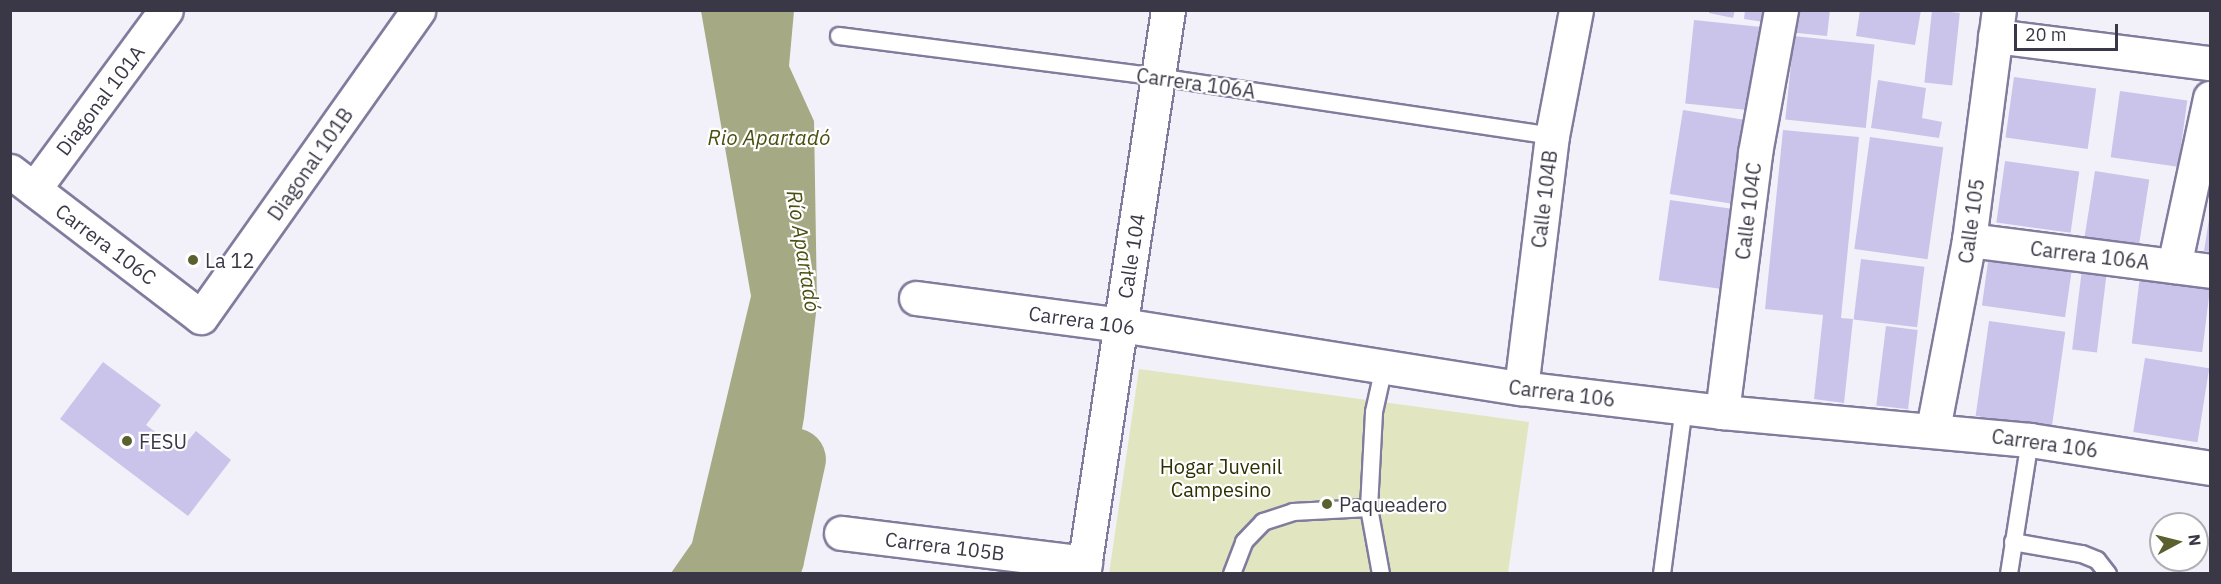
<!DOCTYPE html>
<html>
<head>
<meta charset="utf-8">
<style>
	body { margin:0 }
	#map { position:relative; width:2221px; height:584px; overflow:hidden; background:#f2f1f9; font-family:"IBM Plex Sans",sans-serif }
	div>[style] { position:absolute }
	.green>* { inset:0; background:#e1e6c1 }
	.water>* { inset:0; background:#a5aa84 }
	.river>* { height:62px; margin:-31px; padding:0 31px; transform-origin:31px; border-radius:31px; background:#a5aa84 }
	.building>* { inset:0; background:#cac4eb; transform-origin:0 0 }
	.roads { filter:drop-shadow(2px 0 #817c9d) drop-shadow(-2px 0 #817c9d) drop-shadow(0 2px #817c9d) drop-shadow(0 -2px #817c9d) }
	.service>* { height:16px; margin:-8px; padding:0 8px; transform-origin:8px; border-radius:8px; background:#fff }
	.minor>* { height:33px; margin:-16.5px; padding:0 16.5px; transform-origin:16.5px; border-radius:16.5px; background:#fff }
	.dots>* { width:16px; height:16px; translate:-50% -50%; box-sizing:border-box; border:3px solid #fff; border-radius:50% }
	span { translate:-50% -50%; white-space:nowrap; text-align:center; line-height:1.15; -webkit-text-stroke:4.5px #fff; paint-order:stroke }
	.street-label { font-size:20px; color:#3a3846 }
	.poi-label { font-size:20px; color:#3a3846 }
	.left { translate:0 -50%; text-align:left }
	.park-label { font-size:20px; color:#2d3100 }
	.water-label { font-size:21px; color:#4b4f0f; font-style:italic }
	.frame { position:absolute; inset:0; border:12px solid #3a3846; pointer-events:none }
	.north { position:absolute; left:2149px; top:512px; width:60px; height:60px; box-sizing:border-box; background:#fff; border:2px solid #b0afb5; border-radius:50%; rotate:83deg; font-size:16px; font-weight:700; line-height:24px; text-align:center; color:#3a3846 }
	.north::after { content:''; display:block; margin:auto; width:21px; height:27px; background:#5b602e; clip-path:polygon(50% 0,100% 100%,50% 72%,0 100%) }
	.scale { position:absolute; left:2014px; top:24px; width:104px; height:27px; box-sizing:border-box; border:3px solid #3a3846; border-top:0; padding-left:8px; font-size:18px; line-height:21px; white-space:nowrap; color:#3a3846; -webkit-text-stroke:4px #fff; paint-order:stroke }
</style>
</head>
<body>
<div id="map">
	<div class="green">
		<i style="clip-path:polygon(1139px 369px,1529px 422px,1508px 573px,1109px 574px)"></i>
	</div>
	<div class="water">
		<i style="clip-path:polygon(701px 11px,794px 11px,789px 66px,814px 121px,817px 304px,804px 418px,786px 519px,763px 573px,671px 573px,692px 543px,751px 296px)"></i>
	</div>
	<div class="river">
		<i style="left:766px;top:574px;width:17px;rotate:-65deg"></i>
		<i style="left:773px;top:559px;width:102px;rotate:-77.6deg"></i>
	</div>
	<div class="building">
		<i style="clip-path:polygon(1709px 10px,1735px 10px,1733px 18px,1709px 13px)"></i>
		<i style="clip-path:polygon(1745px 10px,1773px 10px,1771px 23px,1744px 19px)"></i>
		<i style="clip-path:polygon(1789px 10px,1830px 10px,1827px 36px,1787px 32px)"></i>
		<i style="clip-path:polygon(1860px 10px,1921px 10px,1915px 45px,1856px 36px)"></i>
		<i style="left:1932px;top:10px;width:28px;height:73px;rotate:6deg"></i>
		<i style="left:1694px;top:20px;width:70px;height:84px;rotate:6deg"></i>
		<i style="left:1794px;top:36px;width:81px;height:84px;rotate:6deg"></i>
		<i style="left:2014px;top:77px;width:83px;height:61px;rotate:8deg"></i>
		<i style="clip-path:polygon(1878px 80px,1926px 88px,1922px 118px,1942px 122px,1939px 138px,1871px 128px)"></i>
		<i style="left:2120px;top:91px;width:68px;height:67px;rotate:8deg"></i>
		<i style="left:1683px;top:110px;width:73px;height:85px;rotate:9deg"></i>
		<i style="clip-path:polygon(1783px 130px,1859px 137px,1841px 318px,1853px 319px,1844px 403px,1814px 399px,1823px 315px,1765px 309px)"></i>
		<i style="left:1870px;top:137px;width:74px;height:113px;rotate:8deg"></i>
		<i style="left:2005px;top:161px;width:75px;height:62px;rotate:8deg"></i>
		<i style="left:2095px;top:171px;width:55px;height:68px;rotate:9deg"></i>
		<i style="left:1670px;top:200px;width:73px;height:81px;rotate:8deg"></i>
		<i style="clip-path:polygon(2209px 219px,2210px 219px,2210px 252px,2204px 251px)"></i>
		<i style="left:1989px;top:255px;width:84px;height:51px;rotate:8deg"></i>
		<i style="left:1861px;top:259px;width:64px;height:61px;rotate:7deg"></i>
		<i style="left:2082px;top:269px;width:25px;height:81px;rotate:7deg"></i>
		<i style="left:2140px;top:276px;width:71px;height:68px;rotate:7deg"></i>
		<i style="left:1989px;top:321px;width:77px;height:96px;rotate:8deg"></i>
		<i style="left:1886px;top:326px;width:32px;height:80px;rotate:7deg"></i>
		<i style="left:2145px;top:358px;width:65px;height:75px;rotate:9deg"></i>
		<i style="clip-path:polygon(103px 362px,161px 405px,146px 425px,180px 450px,196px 431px,231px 460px,188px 516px,60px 419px)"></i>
	</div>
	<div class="roads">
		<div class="service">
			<i style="left:839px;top:36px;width:322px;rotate:7.3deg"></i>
			<i style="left:1158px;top:77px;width:398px;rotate:8.5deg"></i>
			<i style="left:2013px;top:542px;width:70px;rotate:9.9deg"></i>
			<i style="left:2082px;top:554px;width:16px;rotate:22deg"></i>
			<i style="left:2097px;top:560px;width:18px;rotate:52deg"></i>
			<i style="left:1232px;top:574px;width:34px;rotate:-69deg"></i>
			<i style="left:1244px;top:542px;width:28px;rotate:-46deg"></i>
			<i style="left:1263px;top:522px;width:32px;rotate:-18deg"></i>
			<i style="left:1293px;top:512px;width:76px;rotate:-3deg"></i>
			<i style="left:1381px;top:574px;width:67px;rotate:-100.3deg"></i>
			<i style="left:1369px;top:508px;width:96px;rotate:-87deg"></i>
			<i style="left:1374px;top:412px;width:46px;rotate:-77.5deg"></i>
			<i style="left:1662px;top:574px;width:167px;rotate:-82.5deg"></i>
			<i style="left:2009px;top:574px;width:136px;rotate:-81.1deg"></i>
		</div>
		<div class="minor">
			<i style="left:1995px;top:36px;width:217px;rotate:7.2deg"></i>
			<i style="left:10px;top:171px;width:240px;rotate:37.4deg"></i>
			<i style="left:201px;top:317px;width:376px;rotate:-54.7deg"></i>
			<i style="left:34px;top:189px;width:222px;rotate:-53.6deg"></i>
			<i style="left:1969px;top:240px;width:243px;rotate:7.3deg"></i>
			<i style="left:2174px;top:266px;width:172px;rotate:-77.9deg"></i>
			<i style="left:916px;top:298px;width:207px;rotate:7.5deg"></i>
			<i style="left:1121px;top:325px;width:405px;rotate:9deg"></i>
			<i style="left:1521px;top:388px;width:202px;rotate:6.8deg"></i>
			<i style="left:1722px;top:412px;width:309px;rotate:5.2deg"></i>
			<i style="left:2030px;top:440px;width:182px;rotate:8.8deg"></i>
			<i style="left:1521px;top:388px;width:254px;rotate:-83deg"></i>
			<i style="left:1552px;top:136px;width:128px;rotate:-79.2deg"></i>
			<i style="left:1722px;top:412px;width:261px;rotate:-82.7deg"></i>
			<i style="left:1755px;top:153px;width:145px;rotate:-79.7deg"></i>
			<i style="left:1933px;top:429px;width:192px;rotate:-79.2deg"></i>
			<i style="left:1969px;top:240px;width:232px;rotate:-82.6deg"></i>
			<i style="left:841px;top:533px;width:246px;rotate:7deg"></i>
			<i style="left:1083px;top:574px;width:570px;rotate:-81.43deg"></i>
		</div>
	</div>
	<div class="dots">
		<i style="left:193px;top:260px;background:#5b602e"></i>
		<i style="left:127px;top:441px;background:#5b602e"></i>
		<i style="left:1327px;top:504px;background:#5b602e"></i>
	</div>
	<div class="street-label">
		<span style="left:1196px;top:83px;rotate:8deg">Carrera 106A</span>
		<span style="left:100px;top:100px;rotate:-53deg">Diagonal 101A</span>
		<span style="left:310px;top:164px;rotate:-55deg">Diagonal 101B</span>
		<span style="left:1544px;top:199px;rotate:-83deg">Calle 104B</span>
		<span style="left:1748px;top:211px;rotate:-83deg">Calle 104C</span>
		<span style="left:1971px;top:221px;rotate:-82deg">Calle 105</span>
		<span style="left:106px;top:244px;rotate:37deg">Carrera 106C</span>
		<span style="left:2090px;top:255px;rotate:7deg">Carrera 106A</span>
		<span style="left:1131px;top:256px;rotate:-81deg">Calle 104</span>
		<span style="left:1082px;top:320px;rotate:8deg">Carrera 106</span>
		<span style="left:1562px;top:393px;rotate:7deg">Carrera 106</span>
		<span style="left:2045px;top:443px;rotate:8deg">Carrera 106</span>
		<span style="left:945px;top:546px;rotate:7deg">Carrera 105B</span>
	</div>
	<div class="poi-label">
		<span class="left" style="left:205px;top:260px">La 12</span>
		<span class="left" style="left:139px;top:441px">FESU</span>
		<span class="left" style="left:1339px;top:504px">Paqueadero</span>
	</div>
	<div class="park-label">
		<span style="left:1221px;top:478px">Hogar Juvenil<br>Campesino</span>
	</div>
	<div class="water-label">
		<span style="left:769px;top:137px">Rio Apartadó</span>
		<span style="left:804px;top:251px;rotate:81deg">Río Apartadó</span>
	</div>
	<div class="frame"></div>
	<div class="north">N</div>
	<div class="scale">20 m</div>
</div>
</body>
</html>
